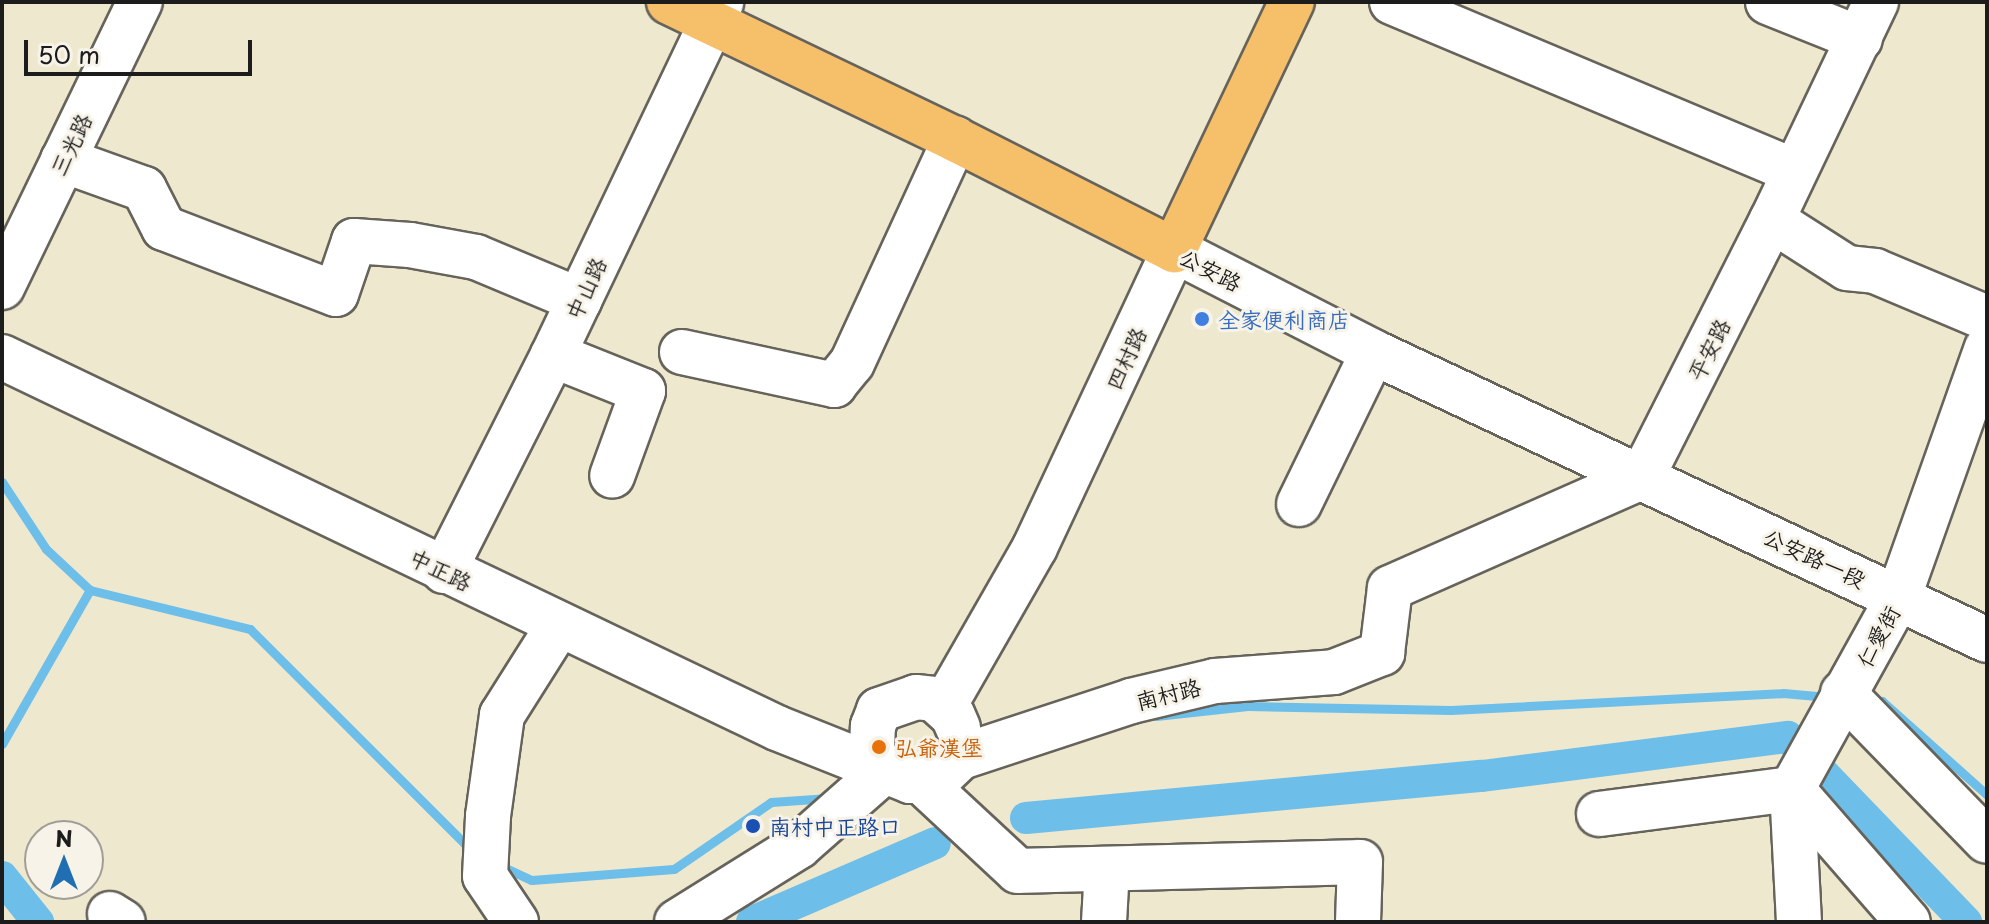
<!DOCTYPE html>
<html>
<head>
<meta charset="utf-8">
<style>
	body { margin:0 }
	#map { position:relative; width:1989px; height:924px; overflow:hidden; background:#eee8cf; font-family:"Playpen Sans","LXGW WenKai TC",sans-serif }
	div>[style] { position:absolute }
	.stream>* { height:9px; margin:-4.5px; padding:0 4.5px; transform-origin:4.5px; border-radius:4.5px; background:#6dbee9 }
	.canal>* { height:32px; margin:-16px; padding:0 16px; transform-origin:16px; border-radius:16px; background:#6dbee9 }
	.roads { filter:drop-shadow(2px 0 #66635b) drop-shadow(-2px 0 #66635b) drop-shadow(0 2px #66635b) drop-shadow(0 -2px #66635b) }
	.minor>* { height:44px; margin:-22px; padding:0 22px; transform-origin:22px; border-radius:22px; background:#fff }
	.major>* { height:44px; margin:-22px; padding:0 22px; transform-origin:22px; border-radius:22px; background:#f6c06b }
	.dots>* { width:22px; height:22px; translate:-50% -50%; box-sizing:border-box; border:4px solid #f7f3e8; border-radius:50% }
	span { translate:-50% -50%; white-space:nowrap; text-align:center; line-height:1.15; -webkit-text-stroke:6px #f7f3e8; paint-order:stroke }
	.street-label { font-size:22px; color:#1c1c1c }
	.shop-label { font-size:22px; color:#366cbe }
	.left { translate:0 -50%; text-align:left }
	.food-label { font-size:22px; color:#c56008 }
	.transit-label { font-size:22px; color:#164399 }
	.frame { position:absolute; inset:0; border:4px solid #1c1c1c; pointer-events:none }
	.north { position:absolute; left:24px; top:820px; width:80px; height:80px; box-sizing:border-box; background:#f7f3e8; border:2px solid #9f9d96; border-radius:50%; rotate:0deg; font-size:22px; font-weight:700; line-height:32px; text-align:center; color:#1c1c1c }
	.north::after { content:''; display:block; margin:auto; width:28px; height:36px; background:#1f6fb2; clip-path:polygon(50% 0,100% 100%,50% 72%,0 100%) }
	.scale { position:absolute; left:24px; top:40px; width:228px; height:36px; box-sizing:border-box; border:4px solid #1c1c1c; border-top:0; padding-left:10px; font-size:24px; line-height:28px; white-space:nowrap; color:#1c1c1c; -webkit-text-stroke:6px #f7f3e8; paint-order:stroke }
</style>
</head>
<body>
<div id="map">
	<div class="stream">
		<i style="left:2px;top:482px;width:80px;rotate:56.7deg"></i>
		<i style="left:46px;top:549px;width:60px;rotate:43deg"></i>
		<i style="left:90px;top:590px;width:165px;rotate:13.7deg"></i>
		<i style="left:250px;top:629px;width:315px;rotate:45deg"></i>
		<i style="left:1871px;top:700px;width:11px;rotate:5deg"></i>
		<i style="left:1882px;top:701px;width:141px;rotate:41.8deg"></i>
		<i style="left:1156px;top:716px;width:92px;rotate:-6.3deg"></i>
		<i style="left:1247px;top:706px;width:204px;rotate:1.1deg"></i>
		<i style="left:1451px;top:710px;width:332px;rotate:-2.9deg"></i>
		<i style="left:1783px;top:693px;width:45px;rotate:5.1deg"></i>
		<i style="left:2px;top:744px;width:177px;rotate:-60.3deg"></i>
		<i style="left:497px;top:864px;width:38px;rotate:25deg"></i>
		<i style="left:532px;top:880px;width:142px;rotate:-4.4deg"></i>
		<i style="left:674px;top:869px;width:118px;rotate:-34.6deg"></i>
		<i style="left:771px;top:802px;width:58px;rotate:-3.9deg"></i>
	</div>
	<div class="canal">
		<i style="left:1026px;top:818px;width:458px;rotate:-5.3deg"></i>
		<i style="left:1482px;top:776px;width:308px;rotate:-7.3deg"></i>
		<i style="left:1788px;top:737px;width:257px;rotate:46.1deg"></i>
		<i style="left:2px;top:877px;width:58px;rotate:51.3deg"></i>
		<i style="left:752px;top:922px;width:199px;rotate:-23.3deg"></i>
	</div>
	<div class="roads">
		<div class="minor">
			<i style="left:1392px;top:2px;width:436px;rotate:22.8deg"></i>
			<i style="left:1768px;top:2px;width:99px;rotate:21.9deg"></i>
			<i style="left:63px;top:160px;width:86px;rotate:19.7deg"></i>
			<i style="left:144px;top:189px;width:44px;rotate:62.9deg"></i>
			<i style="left:164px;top:228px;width:184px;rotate:21deg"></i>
			<i style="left:336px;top:294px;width:56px;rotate:-71.2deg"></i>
			<i style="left:354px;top:241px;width:56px;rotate:4.1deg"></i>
			<i style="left:410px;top:245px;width:67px;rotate:10.3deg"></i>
			<i style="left:476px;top:257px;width:112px;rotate:22.7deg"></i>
			<i style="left:1772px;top:220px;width:89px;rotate:32.6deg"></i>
			<i style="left:1847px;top:268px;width:28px;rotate:6deg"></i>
			<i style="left:1875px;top:271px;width:121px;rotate:22.8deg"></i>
			<i style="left:2px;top:287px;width:317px;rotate:-64.2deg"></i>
			<i style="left:682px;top:352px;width:156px;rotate:12.2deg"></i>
			<i style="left:834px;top:385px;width:28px;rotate:-51deg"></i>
			<i style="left:852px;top:363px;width:247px;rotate:-65.3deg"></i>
			<i style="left:553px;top:355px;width:97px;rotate:21.8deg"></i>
			<i style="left:643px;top:391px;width:90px;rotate:110deg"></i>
			<i style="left:2px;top:357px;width:859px;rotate:25.58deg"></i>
			<i style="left:777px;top:728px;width:143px;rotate:21.7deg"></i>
			<i style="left:910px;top:781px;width:31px;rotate:-9deg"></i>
			<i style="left:941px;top:776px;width:28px;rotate:-44deg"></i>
			<i style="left:961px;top:757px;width:179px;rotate:-18.2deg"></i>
			<i style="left:1131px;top:701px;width:86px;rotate:-13.4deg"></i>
			<i style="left:1215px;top:681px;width:119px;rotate:-4.3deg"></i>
			<i style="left:1334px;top:672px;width:52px;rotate:-21.6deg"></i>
			<i style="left:1382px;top:653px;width:65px;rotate:-83deg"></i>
			<i style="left:1390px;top:588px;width:275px;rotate:-23.8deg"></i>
			<i style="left:1642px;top:477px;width:288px;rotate:-63.2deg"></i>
			<i style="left:1772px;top:220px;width:242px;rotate:-64.5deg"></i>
			<i style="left:1299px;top:504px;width:169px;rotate:-64deg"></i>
			<i style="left:444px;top:571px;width:242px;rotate:-63.2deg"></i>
			<i style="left:553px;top:355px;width:391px;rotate:-64.5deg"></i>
			<i style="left:1843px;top:693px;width:206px;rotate:45.8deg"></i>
			<i style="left:944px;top:706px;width:183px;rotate:-60.2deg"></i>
			<i style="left:1035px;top:547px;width:328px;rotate:-64.9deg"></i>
			<i style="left:1174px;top:250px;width:224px;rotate:27.1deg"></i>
			<i style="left:1373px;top:352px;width:678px;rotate:25.13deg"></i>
			<i style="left:884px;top:771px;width:23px;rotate:-121deg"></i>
			<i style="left:872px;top:751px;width:25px;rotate:-88deg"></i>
			<i style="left:873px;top:726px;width:17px;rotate:-69deg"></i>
			<i style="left:879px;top:710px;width:39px;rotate:-19deg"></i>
			<i style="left:916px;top:697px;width:18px;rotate:6deg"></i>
			<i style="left:934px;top:699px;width:25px;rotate:42deg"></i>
			<i style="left:953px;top:716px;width:13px;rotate:67deg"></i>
			<i style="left:921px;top:781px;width:132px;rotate:42.9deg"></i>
			<i style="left:1018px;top:871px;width:342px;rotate:-1.5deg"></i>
			<i style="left:1360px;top:862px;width:60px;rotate:91.9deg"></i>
			<i style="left:1599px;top:814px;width:195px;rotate:-7.4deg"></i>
			<i style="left:1792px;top:789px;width:176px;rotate:48.9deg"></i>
			<i style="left:110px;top:914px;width:15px;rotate:32deg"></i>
			<i style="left:516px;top:922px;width:55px;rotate:-124deg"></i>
			<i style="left:485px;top:876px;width:60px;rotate:-87.1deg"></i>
			<i style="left:488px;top:816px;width:102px;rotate:-82.1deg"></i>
			<i style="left:502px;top:715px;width:107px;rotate:-57.7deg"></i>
			<i style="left:677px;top:922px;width:144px;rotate:-31.9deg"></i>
			<i style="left:799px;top:846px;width:113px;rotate:-41.4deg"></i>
			<i style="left:1104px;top:922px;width:53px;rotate:-86.8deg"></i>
			<i style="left:1799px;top:922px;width:133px;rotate:-93deg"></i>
			<i style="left:1792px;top:789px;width:221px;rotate:-61deg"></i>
			<i style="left:1899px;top:596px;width:263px;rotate:-70.5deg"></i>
		</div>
		<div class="major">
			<i style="left:669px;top:2px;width:317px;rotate:25.6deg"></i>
			<i style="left:955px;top:139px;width:246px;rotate:26.9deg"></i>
			<i style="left:1174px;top:250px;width:275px;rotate:-64.6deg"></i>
		</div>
	</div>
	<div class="dots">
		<i style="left:1202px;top:319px;background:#3f7fe0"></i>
		<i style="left:879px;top:747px;background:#e8710a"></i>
		<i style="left:753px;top:826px;background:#1a4fb4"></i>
	</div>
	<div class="street-label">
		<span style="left:70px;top:144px;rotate:-64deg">三光路</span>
		<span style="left:1211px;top:269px;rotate:27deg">公安路</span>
		<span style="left:585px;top:288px;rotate:-65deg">中山路</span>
		<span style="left:1708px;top:349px;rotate:-63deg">平安路</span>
		<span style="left:1125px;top:358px;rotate:-65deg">四村路</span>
		<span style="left:1815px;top:557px;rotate:25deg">公安路一段</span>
		<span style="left:441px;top:569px;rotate:26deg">中正路</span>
		<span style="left:1877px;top:636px;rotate:-62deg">仁愛街</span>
		<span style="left:1168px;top:693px;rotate:-14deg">南村路</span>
	</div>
	<div class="shop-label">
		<span class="left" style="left:1218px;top:319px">全家便利商店</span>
	</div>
	<div class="food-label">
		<span class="left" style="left:895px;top:747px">弘爺漢堡</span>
	</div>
	<div class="transit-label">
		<span class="left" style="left:769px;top:826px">南村中正路口</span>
	</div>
	<div class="frame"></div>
	<div class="north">N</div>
	<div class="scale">50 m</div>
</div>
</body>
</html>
